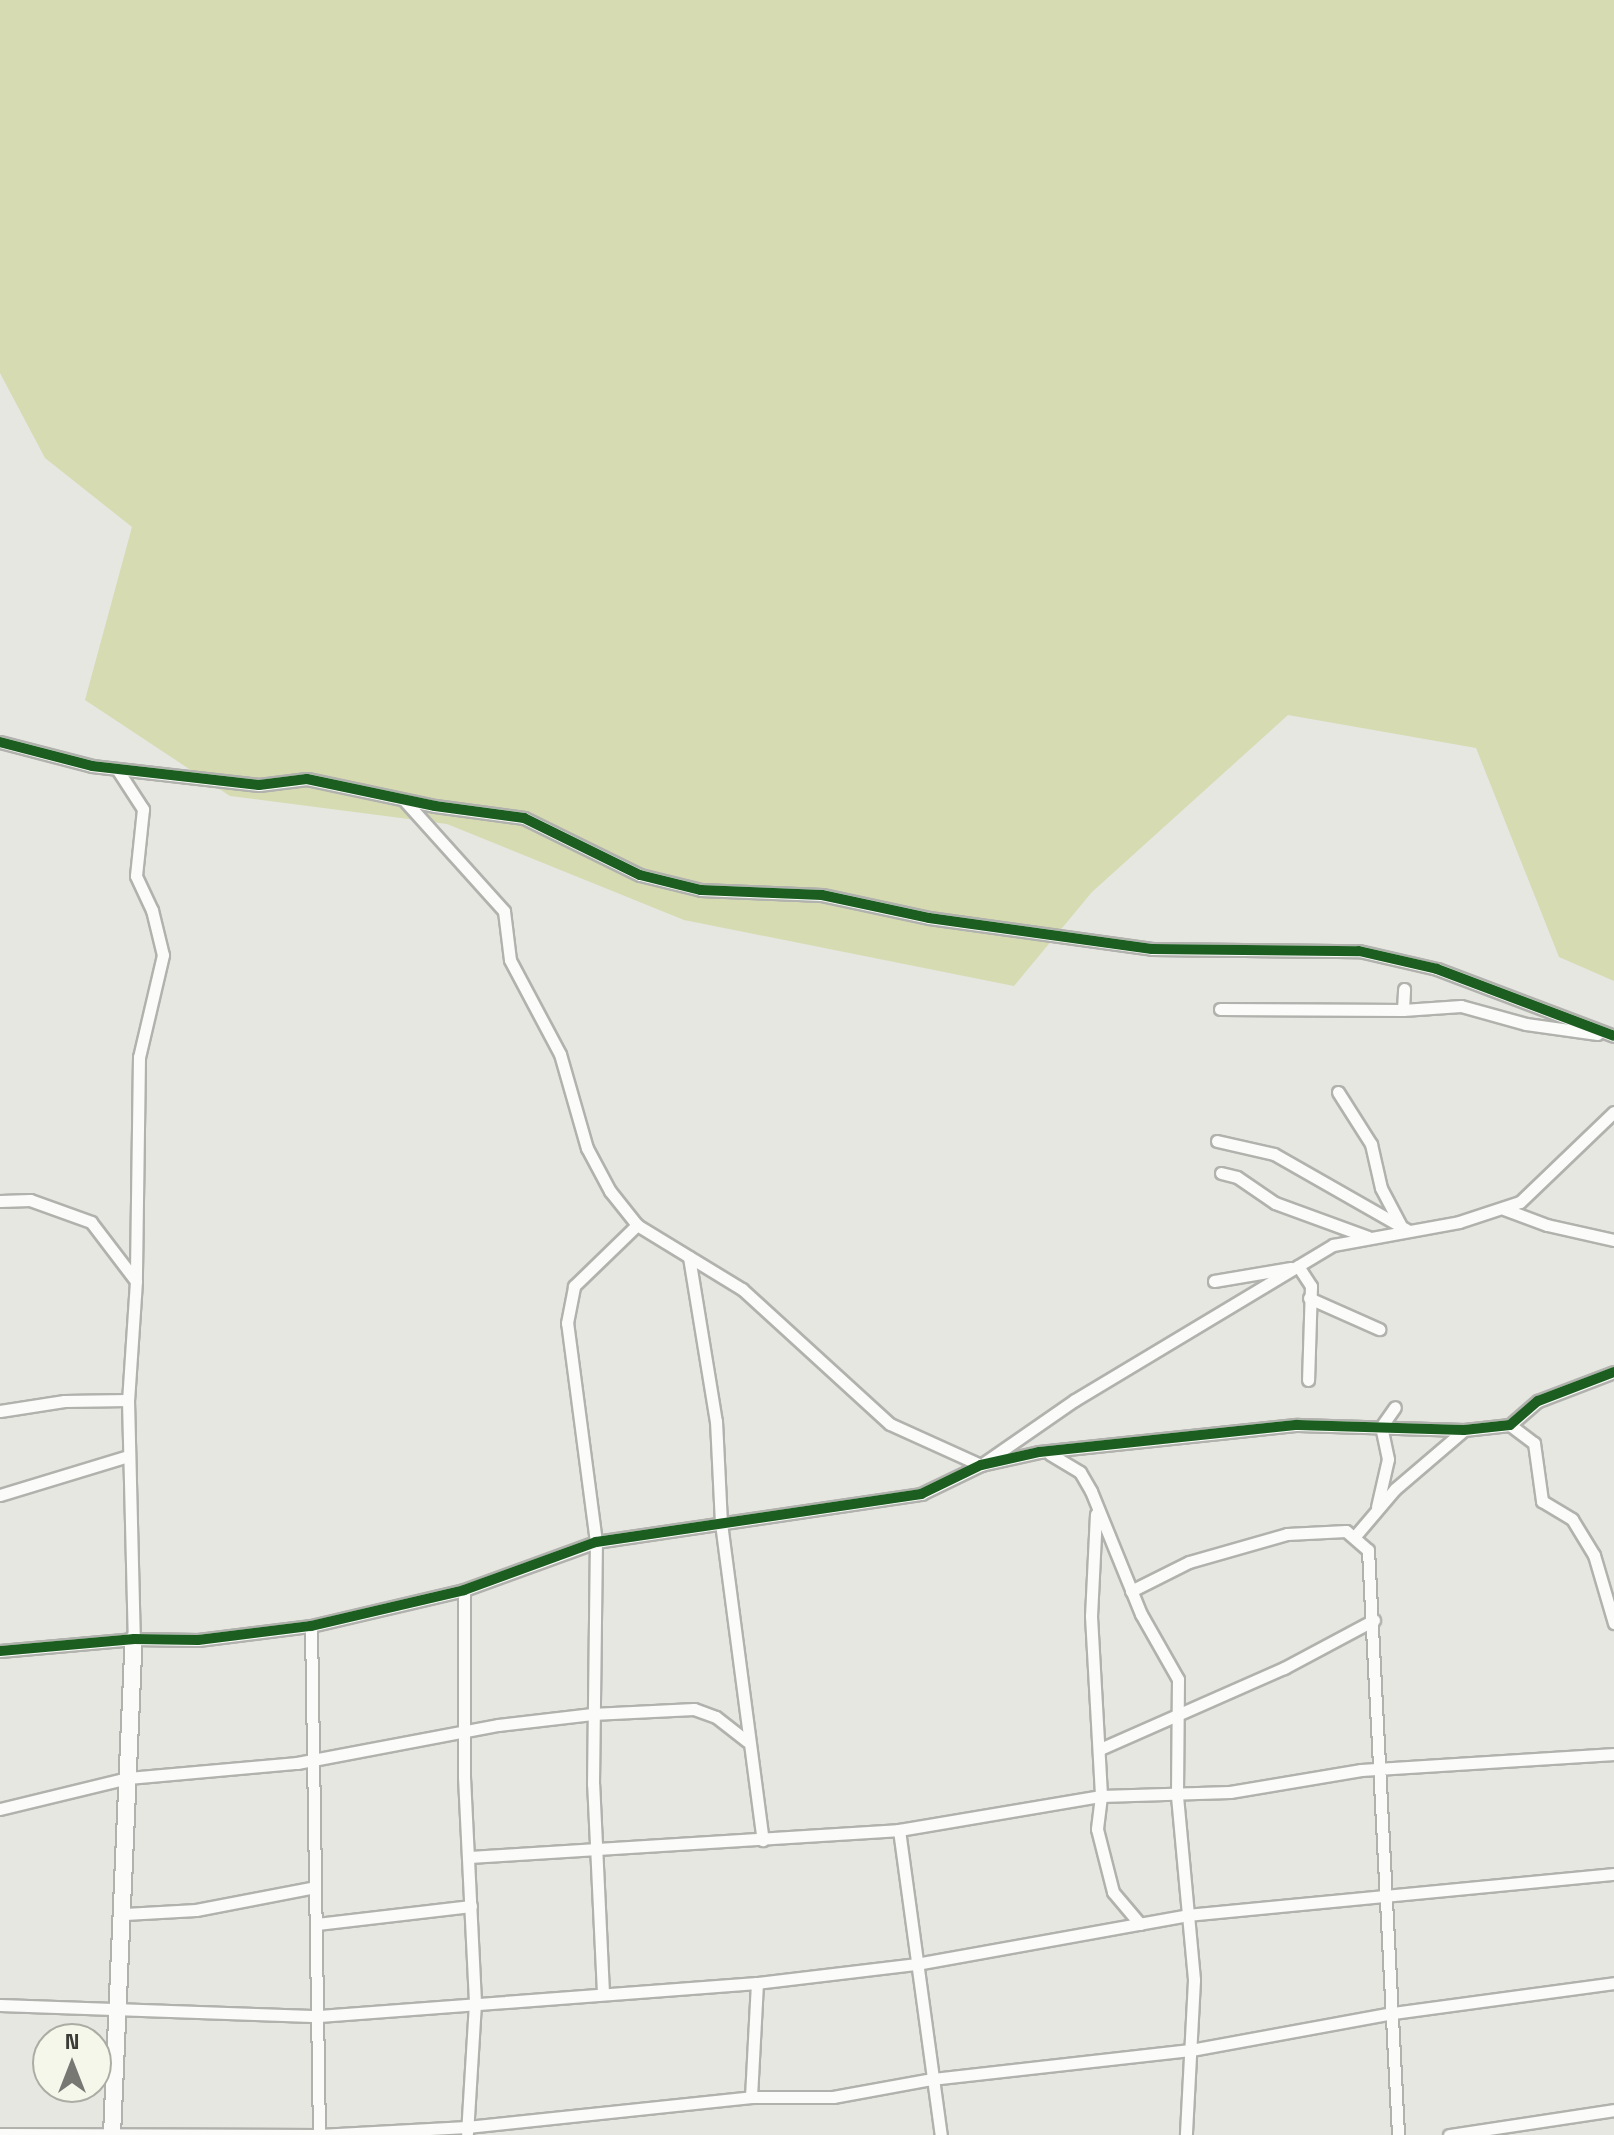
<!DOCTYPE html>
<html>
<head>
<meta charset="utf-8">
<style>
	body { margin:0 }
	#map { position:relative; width:1614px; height:2135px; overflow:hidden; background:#e6e7e1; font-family:"Space Grotesk",sans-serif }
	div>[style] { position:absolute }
	.green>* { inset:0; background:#d6dbb2 }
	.roads { filter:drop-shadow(2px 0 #b1b2ad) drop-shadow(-2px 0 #b1b2ad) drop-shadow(0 2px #b1b2ad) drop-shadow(0 -2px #b1b2ad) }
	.street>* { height:11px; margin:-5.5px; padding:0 5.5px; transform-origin:5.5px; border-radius:5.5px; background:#fbfbfa }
	.secondary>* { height:16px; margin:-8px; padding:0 8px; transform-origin:8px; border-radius:8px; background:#fbfbfa }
	.cycleway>* { height:10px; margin:-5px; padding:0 5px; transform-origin:5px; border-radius:5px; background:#1b5e20 }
	span { translate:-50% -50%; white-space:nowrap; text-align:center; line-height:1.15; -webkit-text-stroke:6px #f5f7eb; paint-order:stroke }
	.north { position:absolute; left:32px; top:2023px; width:80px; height:80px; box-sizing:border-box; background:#f5f7eb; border:2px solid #abaca3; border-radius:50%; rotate:0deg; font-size:22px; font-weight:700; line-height:32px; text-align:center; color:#3b3c38 }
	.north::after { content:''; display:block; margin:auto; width:28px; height:36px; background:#777873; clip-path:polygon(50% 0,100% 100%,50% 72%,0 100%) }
</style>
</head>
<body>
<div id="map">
	<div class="green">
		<i style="clip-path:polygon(0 0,1614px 0,1614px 981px,1559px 957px,1476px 748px,1288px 715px,1092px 892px,1014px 986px,684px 920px,447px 824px,230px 796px,85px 700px,132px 527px,45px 458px,0 373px)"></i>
	</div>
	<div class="roads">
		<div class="street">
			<i style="left:0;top:742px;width:95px;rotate:14.6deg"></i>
			<i style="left:92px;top:766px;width:168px;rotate:6.5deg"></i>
			<i style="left:259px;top:785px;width:48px;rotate:-7.1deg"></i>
			<i style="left:307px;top:779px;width:131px;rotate:11.9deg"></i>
			<i style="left:435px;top:806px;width:90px;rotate:7.7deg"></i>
			<i style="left:524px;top:818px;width:129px;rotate:26.2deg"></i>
			<i style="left:640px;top:875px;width:63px;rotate:13.8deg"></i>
			<i style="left:701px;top:890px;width:121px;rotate:2.4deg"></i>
			<i style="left:822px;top:895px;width:109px;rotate:12.1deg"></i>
			<i style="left:929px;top:918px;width:225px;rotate:7.9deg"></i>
			<i style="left:1152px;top:949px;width:207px;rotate:0.6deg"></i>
			<i style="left:1359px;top:951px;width:80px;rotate:13deg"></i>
			<i style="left:1437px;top:969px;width:189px;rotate:20.7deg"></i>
			<i style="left:117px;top:769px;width:48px;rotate:57deg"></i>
			<i style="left:143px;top:809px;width:67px;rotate:96deg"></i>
			<i style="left:136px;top:876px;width:38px;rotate:65deg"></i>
			<i style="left:152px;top:910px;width:46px;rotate:76.3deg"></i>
			<i style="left:163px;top:955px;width:105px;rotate:103.2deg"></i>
			<i style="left:139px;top:1057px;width:224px;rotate:90.8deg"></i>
			<i style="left:136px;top:1281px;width:119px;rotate:93.8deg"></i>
			<i style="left:128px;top:1400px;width:239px;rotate:88.6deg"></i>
			<i style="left:405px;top:801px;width:148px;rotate:48deg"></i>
			<i style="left:504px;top:911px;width:49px;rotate:83deg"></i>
			<i style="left:510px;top:960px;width:106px;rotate:62deg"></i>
			<i style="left:560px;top:1054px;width:98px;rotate:74deg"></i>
			<i style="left:587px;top:1148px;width:49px;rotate:61.9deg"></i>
			<i style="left:610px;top:1191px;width:43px;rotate:51.5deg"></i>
			<i style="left:637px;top:1225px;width:123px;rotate:31.4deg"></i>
			<i style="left:742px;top:1289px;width:200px;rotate:42.4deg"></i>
			<i style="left:890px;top:1424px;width:100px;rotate:24.3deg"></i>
			<i style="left:981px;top:1465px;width:114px;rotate:-34.7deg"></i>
			<i style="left:1075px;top:1400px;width:301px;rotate:-31deg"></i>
			<i style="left:1333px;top:1245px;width:128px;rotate:-10.3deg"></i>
			<i style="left:1459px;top:1222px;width:64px;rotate:-18.2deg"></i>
			<i style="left:1520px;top:1202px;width:130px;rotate:-43.8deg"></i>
			<i style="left:1220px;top:1009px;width:183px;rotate:0.3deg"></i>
			<i style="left:1403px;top:1010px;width:21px;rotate:-87deg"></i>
			<i style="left:1403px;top:1010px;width:58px;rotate:-3.9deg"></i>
			<i style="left:1461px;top:1006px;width:67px;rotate:15.5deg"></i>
			<i style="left:1526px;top:1024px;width:72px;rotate:8deg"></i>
			<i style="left:1338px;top:1092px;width:62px;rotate:57.6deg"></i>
			<i style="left:1371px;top:1144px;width:45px;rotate:77.2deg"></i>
			<i style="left:1381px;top:1188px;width:41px;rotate:62.2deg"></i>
			<i style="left:1217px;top:1141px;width:58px;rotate:12.8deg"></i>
			<i style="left:1274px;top:1154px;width:153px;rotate:29.7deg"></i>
			<i style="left:1221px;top:1173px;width:16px;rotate:14deg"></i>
			<i style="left:1237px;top:1177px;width:46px;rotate:34.4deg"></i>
			<i style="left:1275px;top:1203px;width:99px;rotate:20.1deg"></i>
			<i style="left:0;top:1201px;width:30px;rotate:-2deg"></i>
			<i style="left:30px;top:1200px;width:65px;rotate:19.8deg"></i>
			<i style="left:91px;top:1222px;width:74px;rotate:52.7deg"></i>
			<i style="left:1504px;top:1209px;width:46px;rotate:20.4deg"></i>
			<i style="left:1547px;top:1225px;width:69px;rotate:12.6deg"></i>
			<i style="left:689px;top:1257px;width:166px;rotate:80.7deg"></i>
			<i style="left:716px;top:1421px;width:102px;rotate:87.2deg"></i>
			<i style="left:721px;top:1523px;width:320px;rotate:82.5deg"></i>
			<i style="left:1298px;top:1266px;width:24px;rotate:57deg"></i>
			<i style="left:1311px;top:1286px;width:94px;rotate:91.8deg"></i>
			<i style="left:1214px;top:1281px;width:78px;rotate:-9.6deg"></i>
			<i style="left:1309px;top:1298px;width:77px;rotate:23.9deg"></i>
			<i style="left:0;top:1411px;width:65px;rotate:-8.9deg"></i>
			<i style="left:64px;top:1401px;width:64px;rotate:-0.9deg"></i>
			<i style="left:1510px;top:1425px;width:30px;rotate:37deg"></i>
			<i style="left:1534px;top:1443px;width:59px;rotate:82.1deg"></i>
			<i style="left:1542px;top:1501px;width:35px;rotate:31deg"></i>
			<i style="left:1572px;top:1519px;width:42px;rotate:58.6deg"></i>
			<i style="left:1594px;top:1555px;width:71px;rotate:73.6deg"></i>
			<i style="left:1050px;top:1454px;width:35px;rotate:31deg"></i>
			<i style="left:1080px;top:1472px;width:22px;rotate:60deg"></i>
			<i style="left:1091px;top:1491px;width:133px;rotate:67.9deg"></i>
			<i style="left:1141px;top:1614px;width:75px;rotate:60.4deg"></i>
			<i style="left:1178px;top:1679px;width:117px;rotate:90.5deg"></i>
			<i style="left:1177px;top:1796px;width:185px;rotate:84.7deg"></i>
			<i style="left:1194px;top:1980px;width:155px;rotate:93deg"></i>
			<i style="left:0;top:1495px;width:134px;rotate:-16.9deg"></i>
			<i style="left:1377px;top:1507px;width:49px;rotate:-77.1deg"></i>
			<i style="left:1388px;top:1459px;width:33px;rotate:-102deg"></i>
			<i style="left:1381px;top:1427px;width:24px;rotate:-55deg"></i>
			<i style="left:1096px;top:1514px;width:102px;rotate:92.8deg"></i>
			<i style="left:1091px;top:1616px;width:180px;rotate:86.8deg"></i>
			<i style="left:1101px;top:1796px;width:33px;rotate:97deg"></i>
			<i style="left:1097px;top:1829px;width:65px;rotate:75.7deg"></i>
			<i style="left:1113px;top:1892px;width:42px;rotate:49.8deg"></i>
			<i style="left:1356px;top:1535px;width:60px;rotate:-49.7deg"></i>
			<i style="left:1395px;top:1489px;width:91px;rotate:-40.5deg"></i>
			<i style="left:464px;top:1590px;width:187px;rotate:90deg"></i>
			<i style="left:464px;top:1777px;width:226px;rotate:87.2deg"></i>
			<i style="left:475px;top:2003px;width:130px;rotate:93.5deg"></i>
			<i style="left:1131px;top:1591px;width:65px;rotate:-26.6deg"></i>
			<i style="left:1189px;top:1562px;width:102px;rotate:-15.9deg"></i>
			<i style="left:1287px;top:1534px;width:59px;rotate:-2.9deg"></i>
			<i style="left:1346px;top:1531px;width:29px;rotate:41deg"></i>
			<i style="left:1368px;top:1550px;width:586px;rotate:87.06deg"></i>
			<i style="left:311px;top:1626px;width:509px;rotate:89.1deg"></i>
			<i style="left:0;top:1651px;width:135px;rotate:-5.1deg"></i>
			<i style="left:134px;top:1639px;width:64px;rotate:0.9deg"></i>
			<i style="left:198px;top:1640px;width:114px;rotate:-7.1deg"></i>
			<i style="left:311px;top:1626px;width:157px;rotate:-13.2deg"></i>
			<i style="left:464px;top:1590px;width:140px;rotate:-20deg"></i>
			<i style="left:596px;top:1542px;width:329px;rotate:-8.4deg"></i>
			<i style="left:921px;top:1494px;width:67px;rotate:-25.8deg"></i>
			<i style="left:981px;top:1465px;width:59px;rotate:-12.6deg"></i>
			<i style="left:1039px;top:1452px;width:260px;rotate:-6deg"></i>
			<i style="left:1298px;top:1425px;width:166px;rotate:1.7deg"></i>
			<i style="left:1464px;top:1430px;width:46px;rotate:-6.2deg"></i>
			<i style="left:1510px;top:1425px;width:37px;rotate:-41deg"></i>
			<i style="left:1538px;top:1401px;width:81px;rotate:-20.9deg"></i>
			<i style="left:1100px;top:1749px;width:201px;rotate:-23.8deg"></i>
			<i style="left:1284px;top:1668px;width:102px;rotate:-28.1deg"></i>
			<i style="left:0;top:1809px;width:132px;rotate:-13.6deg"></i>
			<i style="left:128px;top:1778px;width:170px;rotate:-5.1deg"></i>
			<i style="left:297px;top:1763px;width:205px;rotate:-10.7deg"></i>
			<i style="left:498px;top:1725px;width:95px;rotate:-6.7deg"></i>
			<i style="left:592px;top:1714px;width:102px;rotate:-2.8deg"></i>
			<i style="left:694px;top:1709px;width:23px;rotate:20deg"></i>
			<i style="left:716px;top:1717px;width:39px;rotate:38deg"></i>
			<i style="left:899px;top:1830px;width:308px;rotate:82.2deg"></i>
			<i style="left:471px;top:1857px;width:429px;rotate:-3.6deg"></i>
			<i style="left:899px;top:1830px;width:205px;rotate:-9.6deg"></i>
			<i style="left:1101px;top:1796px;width:129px;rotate:-1.8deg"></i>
			<i style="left:1230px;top:1792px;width:133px;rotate:-9.5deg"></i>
			<i style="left:1361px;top:1770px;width:254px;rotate:-3.6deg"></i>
			<i style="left:125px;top:1914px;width:71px;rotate:-3.2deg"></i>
			<i style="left:196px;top:1910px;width:121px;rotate:-10.9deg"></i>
			<i style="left:317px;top:1924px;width:155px;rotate:-6.7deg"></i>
			<i style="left:603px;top:1993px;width:209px;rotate:-92.7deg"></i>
			<i style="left:593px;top:1784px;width:242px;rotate:-89.3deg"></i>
			<i style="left:596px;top:1542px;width:221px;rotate:-97.5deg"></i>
			<i style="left:567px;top:1323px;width:38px;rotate:-79deg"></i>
			<i style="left:574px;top:1286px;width:88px;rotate:-44.1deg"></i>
			<i style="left:0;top:2005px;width:319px;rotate:2deg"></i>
			<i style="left:319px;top:2016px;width:439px;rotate:-4.3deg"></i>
			<i style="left:757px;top:1983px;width:160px;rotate:-6.8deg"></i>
			<i style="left:916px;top:1964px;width:275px;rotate:-10.2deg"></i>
			<i style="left:1187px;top:1915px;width:429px;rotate:-5.5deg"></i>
			<i style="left:751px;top:2097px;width:114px;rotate:-87deg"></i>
			<i style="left:0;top:2134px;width:319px;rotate:0.2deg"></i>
			<i style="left:319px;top:2135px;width:148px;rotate:-3.1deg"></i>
			<i style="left:467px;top:2127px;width:286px;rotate:-6deg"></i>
			<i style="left:751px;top:2097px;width:82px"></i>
			<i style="left:833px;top:2097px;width:101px;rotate:-10.3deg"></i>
			<i style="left:932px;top:2079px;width:261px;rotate:-6.4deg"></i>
			<i style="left:1191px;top:2050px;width:205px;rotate:-10.4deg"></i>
			<i style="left:1393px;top:2013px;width:223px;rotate:-7.7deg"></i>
			<i style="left:1449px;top:2135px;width:167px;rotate:-8.6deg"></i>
		</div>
		<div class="secondary">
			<i style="left:112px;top:2135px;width:496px;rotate:-87.5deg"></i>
		</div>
	</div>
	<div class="cycleway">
		<i style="left:0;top:742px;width:95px;rotate:14.6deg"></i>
		<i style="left:92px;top:766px;width:168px;rotate:6.5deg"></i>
		<i style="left:259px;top:785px;width:48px;rotate:-7.1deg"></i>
		<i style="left:307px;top:779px;width:131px;rotate:11.9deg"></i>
		<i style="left:435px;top:806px;width:90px;rotate:7.7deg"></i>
		<i style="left:524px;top:818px;width:129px;rotate:26.2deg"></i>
		<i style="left:640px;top:875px;width:63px;rotate:13.8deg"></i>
		<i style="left:701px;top:890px;width:121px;rotate:2.4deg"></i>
		<i style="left:822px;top:895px;width:109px;rotate:12.1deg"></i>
		<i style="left:929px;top:918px;width:225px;rotate:7.9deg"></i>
		<i style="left:1152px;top:949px;width:207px;rotate:0.6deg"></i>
		<i style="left:1359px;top:951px;width:80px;rotate:13deg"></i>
		<i style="left:1437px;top:969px;width:189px;rotate:20.7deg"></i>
		<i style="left:0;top:1651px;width:135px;rotate:-5.1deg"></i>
		<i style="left:134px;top:1639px;width:64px;rotate:0.9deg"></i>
		<i style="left:198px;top:1640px;width:114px;rotate:-7.1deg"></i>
		<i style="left:311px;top:1626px;width:157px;rotate:-13.2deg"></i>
		<i style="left:464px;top:1590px;width:140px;rotate:-20deg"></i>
		<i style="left:596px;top:1542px;width:329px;rotate:-8.4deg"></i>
		<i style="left:921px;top:1494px;width:67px;rotate:-25.8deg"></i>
		<i style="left:981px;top:1465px;width:59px;rotate:-12.6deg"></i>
		<i style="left:1039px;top:1452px;width:260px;rotate:-6deg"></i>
		<i style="left:1298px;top:1425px;width:166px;rotate:1.7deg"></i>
		<i style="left:1464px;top:1430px;width:46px;rotate:-6.2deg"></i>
		<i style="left:1510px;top:1425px;width:37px;rotate:-41deg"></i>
		<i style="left:1538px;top:1401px;width:81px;rotate:-20.9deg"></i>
	</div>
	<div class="north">N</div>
</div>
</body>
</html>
